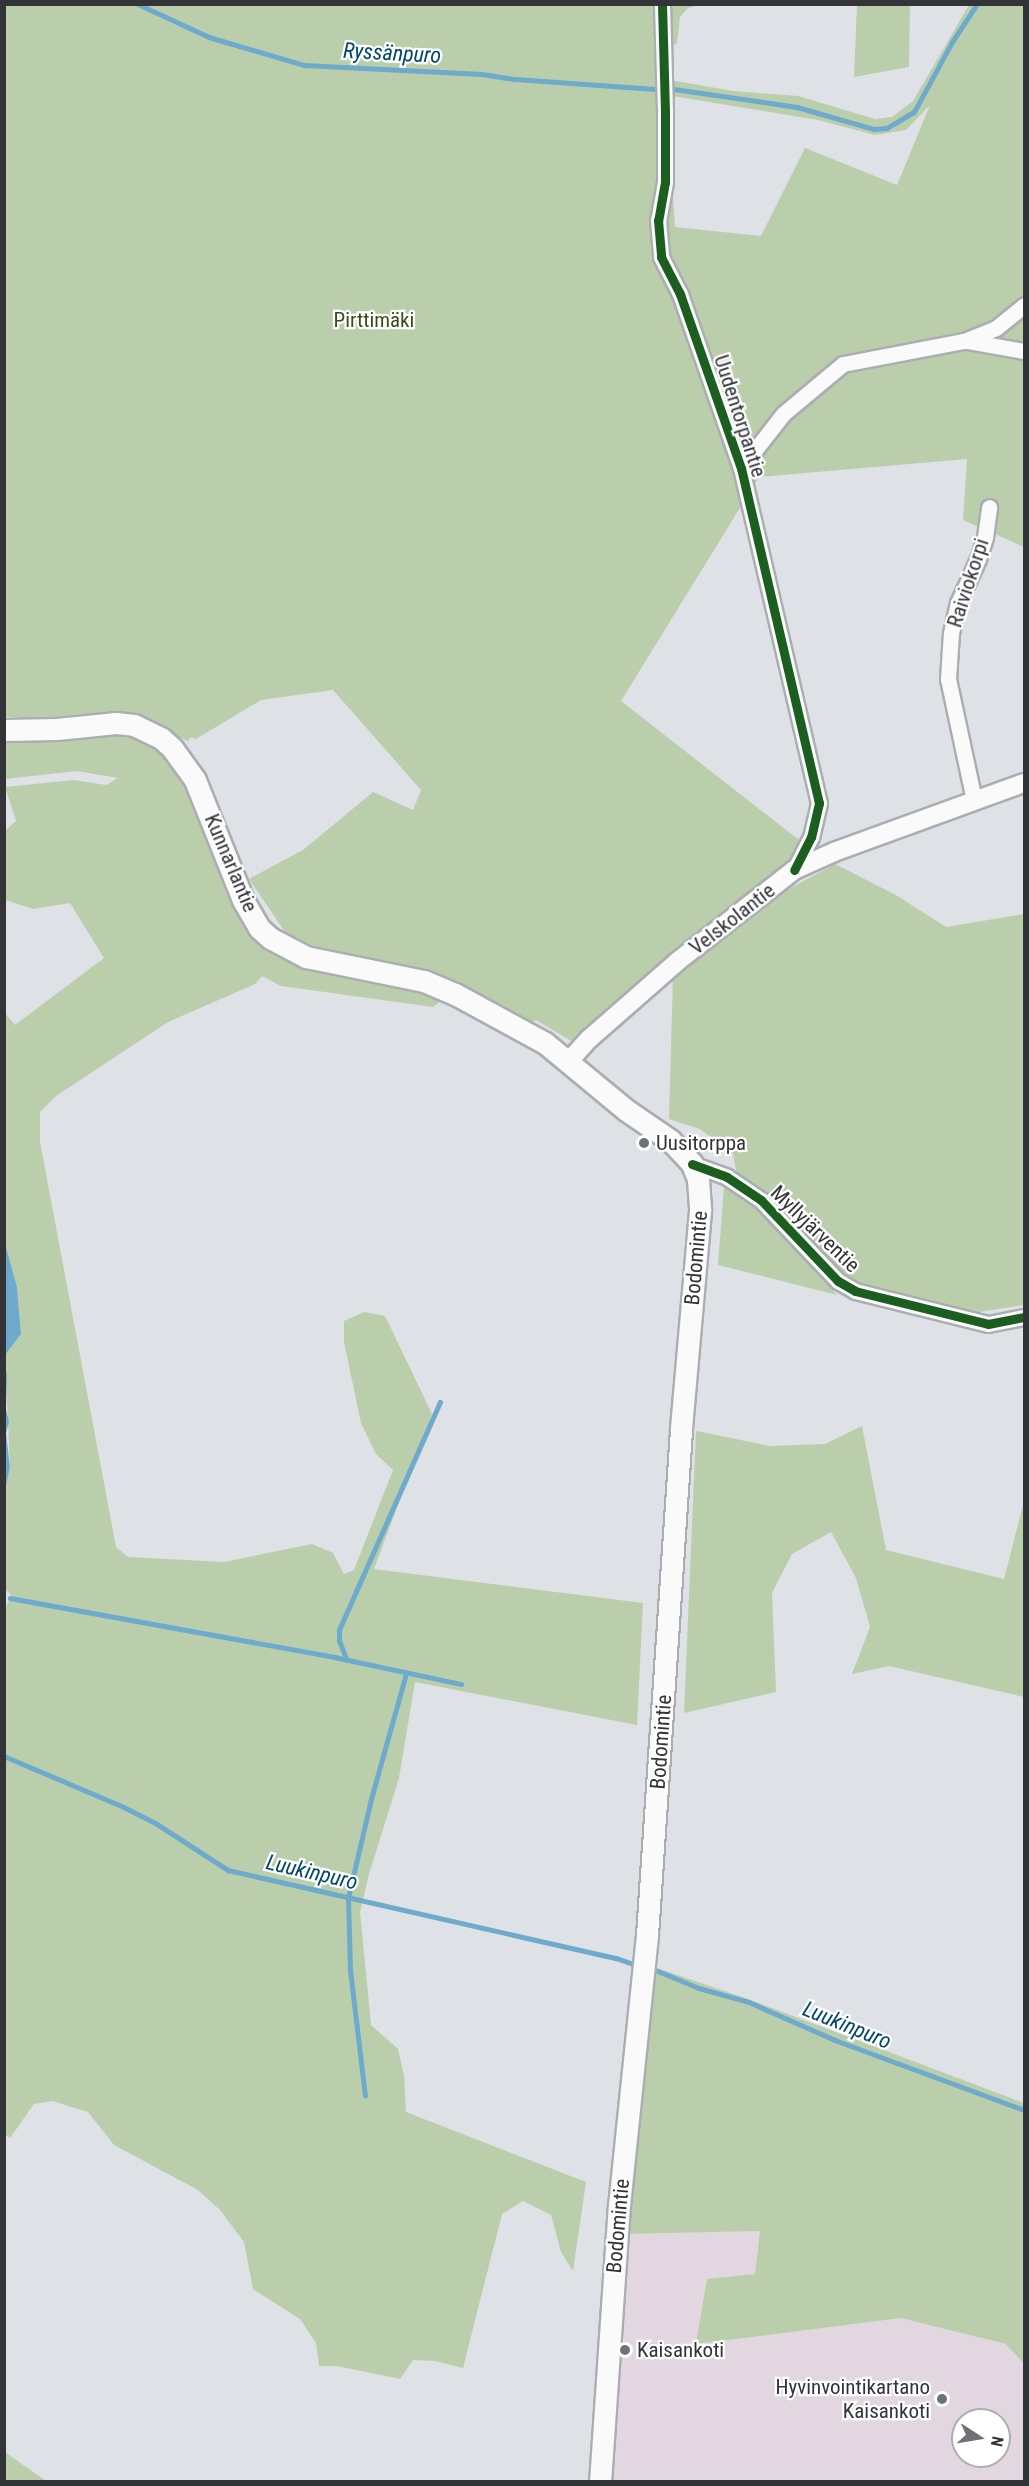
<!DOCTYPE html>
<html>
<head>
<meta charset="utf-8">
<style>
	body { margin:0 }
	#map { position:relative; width:1029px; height:2486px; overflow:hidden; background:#dee1e6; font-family:"Roboto Condensed",sans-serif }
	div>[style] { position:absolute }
	.commercial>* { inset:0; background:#e2d7e0 }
	.green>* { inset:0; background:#baceac }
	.water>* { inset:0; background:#6daacc }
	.stream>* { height:4.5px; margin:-2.25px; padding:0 2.25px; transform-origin:2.25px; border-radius:2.25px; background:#6daacc }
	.roads { filter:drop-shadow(2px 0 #abaeb1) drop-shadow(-2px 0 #abaeb1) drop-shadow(0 2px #abaeb1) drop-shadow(0 -2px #abaeb1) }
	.minor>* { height:15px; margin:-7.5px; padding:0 7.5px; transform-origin:7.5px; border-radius:7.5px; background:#fafafb }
	.tertiary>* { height:18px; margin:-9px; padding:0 9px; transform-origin:9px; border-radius:9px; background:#fafafb }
	.secondary>* { height:21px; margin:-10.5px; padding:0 10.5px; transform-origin:10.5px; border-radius:10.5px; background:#fafafb }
	.cycleway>* { height:9px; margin:-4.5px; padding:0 4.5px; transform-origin:4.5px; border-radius:4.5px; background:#1b5e20 }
	.dots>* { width:16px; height:16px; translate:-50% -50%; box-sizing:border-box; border:3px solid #fff; border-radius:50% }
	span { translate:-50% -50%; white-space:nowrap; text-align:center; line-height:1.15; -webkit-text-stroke:4.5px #fff; paint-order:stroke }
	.park-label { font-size:21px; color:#364e1b }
	.street-label { font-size:21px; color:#323438 }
	.poi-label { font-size:21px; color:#323438 }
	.left { translate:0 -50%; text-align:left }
	.right { translate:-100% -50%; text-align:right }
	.water-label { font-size:22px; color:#004968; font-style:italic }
	.frame { position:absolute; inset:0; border:6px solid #323438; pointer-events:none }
	.north { position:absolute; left:951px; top:2408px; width:60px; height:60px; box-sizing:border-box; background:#fff; border:2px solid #adaeaf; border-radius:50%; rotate:102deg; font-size:16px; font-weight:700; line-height:24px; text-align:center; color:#323438 }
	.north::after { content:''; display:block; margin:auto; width:21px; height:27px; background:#6e7175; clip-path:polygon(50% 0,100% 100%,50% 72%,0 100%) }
</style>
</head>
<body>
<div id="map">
	<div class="commercial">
		<i style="clip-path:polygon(evenodd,760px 2231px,755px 2274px,707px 2280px,697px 2344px,901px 2318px,1006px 2344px,1024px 2364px,1024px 2481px,611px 2482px,624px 2234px,760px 2231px,963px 2420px,999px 2420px,999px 2456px,963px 2456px,963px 2420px)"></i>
	</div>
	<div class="green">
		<i style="clip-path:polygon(5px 5px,660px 5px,675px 227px,761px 236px,805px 148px,897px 185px,930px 105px,906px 130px,875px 135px,818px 120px,672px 96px,671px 83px,676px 81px,733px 91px,798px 96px,875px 119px,892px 117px,913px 101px,969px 5px,1024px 5px,1024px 547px,963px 520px,967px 459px,759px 477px,621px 701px,808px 847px,573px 1042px,536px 1020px,533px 1022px,455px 980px,331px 954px,285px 932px,249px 879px,303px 850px,373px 792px,413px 810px,421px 790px,333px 690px,261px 700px,196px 739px,191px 737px,188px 741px,135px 718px,5px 717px)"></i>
		<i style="clip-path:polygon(669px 5px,699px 5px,688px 8px,680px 17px,677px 43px,674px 45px,669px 44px)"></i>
		<i style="clip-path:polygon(857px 5px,910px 5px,909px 67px,854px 77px)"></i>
		<i style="clip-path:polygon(107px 729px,143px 736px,178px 765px,263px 939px,446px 997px,433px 1007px,281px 986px,262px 976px,255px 984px,168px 1022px,56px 1096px,40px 1112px,40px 1142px,116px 1547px,128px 1557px,224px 1562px,312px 1544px,333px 1553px,344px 1574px,354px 1570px,393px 1470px,376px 1454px,361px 1423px,344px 1342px,344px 1321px,364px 1312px,385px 1316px,432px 1414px,374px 1569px,643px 1603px,637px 1725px,415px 1682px,399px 1778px,369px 1874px,360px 1912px,371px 2025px,398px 2049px,404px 2075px,406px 2112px,586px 2182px,573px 2271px,561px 2252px,551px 2215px,523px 2201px,502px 2214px,463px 2368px,435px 2361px,413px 2360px,400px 2379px,337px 2366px,319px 2366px,316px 2343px,300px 2319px,253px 2289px,244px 2242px,220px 2210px,198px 2190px,114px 2145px,88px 2112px,52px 2101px,34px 2104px,10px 2138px,5px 2134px,4px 1613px,11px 1595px,5px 1589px,4px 1490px,10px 1467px,5px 1355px,21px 1334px,17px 1287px,5px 1243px,5px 1013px,15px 1025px,104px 958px,70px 903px,33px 909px,5px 900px,5px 831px,16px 821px,5px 787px,74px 780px,106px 785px,118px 778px,77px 771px,5px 779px,5px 736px)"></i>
		<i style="clip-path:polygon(835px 864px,896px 895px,946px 927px,1024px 914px,1024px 1305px,972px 1313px,853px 1283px,769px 1197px,737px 1175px,733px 1154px,700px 1129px,669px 1119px,673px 976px,785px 891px)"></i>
		<i style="clip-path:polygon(724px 1187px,757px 1207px,837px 1295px,718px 1265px)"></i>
		<i style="clip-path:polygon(862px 1426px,886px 1550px,1004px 1579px,1024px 1501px,1024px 1697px,889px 1666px,852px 1674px,870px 1627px,856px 1578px,831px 1532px,792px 1554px,772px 1593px,776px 1692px,684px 1713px,696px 1431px,770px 1446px,825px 1444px)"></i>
		<i style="clip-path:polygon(654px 1967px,751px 2000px,1024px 2103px,1024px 2364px,1006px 2344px,901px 2318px,696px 2344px,707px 2279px,755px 2274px,760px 2231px,624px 2234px)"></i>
		<i style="clip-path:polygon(5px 2452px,46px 2481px,5px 2481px)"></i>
	</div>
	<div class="water">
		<i style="clip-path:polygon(5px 1243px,17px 1287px,21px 1334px,5px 1355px)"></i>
		<i style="clip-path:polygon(4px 1366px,7px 1374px,6px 1409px,9px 1422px,6px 1433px,10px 1467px,5px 1490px)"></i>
	</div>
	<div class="stream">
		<i style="left:138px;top:4px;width:78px;rotate:24.9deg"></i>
		<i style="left:209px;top:37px;width:99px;rotate:16.4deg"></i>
		<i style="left:304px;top:65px;width:178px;rotate:2.9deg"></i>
		<i style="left:482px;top:74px;width:33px;rotate:9deg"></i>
		<i style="left:515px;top:79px;width:140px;rotate:4.1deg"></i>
		<i style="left:674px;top:89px;width:124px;rotate:8.3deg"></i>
		<i style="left:797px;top:107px;width:80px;rotate:15.9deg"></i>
		<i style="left:874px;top:129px;width:13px;rotate:-4deg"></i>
		<i style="left:887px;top:128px;width:31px;rotate:-31deg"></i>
		<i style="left:914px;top:112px;width:80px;rotate:-61.5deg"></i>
		<i style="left:952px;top:42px;width:45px;rotate:-56.7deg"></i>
		<i style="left:10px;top:1598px;width:334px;rotate:10.3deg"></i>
		<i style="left:339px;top:1658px;width:125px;rotate:12deg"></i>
		<i style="left:346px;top:1659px;width:19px;rotate:-111deg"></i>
		<i style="left:339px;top:1641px;width:11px;rotate:-90deg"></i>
		<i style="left:339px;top:1630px;width:249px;rotate:-66.1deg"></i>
		<i style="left:4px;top:1756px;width:130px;rotate:23deg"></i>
		<i style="left:124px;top:1807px;width:37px;rotate:27deg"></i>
		<i style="left:157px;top:1824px;width:85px;rotate:32.9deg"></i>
		<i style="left:228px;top:1870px;width:398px;rotate:12.8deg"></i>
		<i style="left:616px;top:1958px;width:18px;rotate:19deg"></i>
		<i style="left:658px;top:1971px;width:44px;rotate:22.5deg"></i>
		<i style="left:699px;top:1988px;width:52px;rotate:15.6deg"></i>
		<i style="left:749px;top:2002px;width:94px;rotate:23.8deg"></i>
		<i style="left:835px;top:2040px;width:202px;rotate:20.3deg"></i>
		<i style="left:365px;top:2096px;width:127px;rotate:-96.8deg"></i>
		<i style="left:350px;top:1970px;width:72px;rotate:-91.6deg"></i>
		<i style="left:348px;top:1898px;width:102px;rotate:-76.9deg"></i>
		<i style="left:371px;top:1799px;width:130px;rotate:-74.4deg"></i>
	</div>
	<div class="roads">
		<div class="minor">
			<i style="left:662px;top:4px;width:109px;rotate:88.4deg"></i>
			<i style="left:665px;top:113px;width:69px;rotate:90deg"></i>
			<i style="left:665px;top:182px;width:39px;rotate:100deg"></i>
			<i style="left:658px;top:220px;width:37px;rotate:85deg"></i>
			<i style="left:661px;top:257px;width:42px;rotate:62.8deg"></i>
			<i style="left:680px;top:294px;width:184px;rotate:70.7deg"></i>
			<i style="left:741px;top:468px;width:344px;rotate:76.9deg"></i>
			<i style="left:819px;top:803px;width:35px;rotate:103deg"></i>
			<i style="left:811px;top:837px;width:37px;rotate:117deg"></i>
			<i style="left:967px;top:341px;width:58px;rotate:10deg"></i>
			<i style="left:741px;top:468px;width:68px;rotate:-52.1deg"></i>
			<i style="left:783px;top:414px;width:78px;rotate:-39.8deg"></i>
			<i style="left:843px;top:364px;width:123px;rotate:-10.8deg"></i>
			<i style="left:964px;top:341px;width:35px;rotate:-22deg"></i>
			<i style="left:996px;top:328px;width:36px;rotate:-39deg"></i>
			<i style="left:974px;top:800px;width:124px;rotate:-102.1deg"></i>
			<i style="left:948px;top:679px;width:46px;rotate:-86.3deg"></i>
			<i style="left:951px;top:633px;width:31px;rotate:-77deg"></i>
			<i style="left:958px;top:603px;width:48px;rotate:-65.6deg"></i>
			<i style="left:978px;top:559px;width:23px;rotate:-72deg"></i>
			<i style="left:985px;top:537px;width:30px;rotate:-82deg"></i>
			<i style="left:692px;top:1164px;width:37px;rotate:20deg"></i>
			<i style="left:727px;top:1177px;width:41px;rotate:34.1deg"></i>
			<i style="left:761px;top:1200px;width:112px;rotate:46.5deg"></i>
			<i style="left:838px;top:1281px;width:20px;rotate:30deg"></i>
			<i style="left:855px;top:1291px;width:137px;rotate:13.9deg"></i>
			<i style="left:988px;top:1324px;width:37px;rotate:-11deg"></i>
		</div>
		<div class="tertiary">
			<i style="left:569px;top:1061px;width:30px;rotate:-48deg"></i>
			<i style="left:589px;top:1039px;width:118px;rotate:-41.2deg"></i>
			<i style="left:678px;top:961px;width:147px;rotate:-38.1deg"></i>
			<i style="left:794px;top:870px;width:44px;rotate:-24.2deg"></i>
			<i style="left:834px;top:852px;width:202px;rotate:-20deg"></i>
		</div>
		<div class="secondary">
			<i style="left:4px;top:730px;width:53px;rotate:-1.1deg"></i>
			<i style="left:57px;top:729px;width:59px;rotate:-5.8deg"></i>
			<i style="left:116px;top:723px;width:18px;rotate:6deg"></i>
			<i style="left:134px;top:725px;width:30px;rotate:26deg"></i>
			<i style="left:161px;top:738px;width:15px;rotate:42deg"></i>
			<i style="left:172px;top:748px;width:39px;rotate:54deg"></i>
			<i style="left:195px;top:780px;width:129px;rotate:68.2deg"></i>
			<i style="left:243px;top:900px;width:32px;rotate:60deg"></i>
			<i style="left:259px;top:928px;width:15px;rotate:42deg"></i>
			<i style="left:270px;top:938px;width:41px;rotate:27.8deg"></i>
			<i style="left:306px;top:957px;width:120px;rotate:11.5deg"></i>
			<i style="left:424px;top:981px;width:34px;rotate:23deg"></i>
			<i style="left:455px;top:994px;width:102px;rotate:28.6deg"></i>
			<i style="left:545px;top:1043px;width:105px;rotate:39.6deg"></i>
			<i style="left:626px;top:1110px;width:53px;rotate:34.3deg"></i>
			<i style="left:670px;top:1140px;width:33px;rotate:47deg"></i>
			<i style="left:692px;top:1164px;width:16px;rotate:68deg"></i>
			<i style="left:698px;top:1179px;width:32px;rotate:86deg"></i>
			<i style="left:700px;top:1211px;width:220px;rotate:95deg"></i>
			<i style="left:681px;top:1430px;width:506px;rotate:93.85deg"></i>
			<i style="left:647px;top:1935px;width:270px;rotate:95.9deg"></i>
			<i style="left:619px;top:2204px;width:279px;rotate:93.9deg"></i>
		</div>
	</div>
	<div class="cycleway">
		<i style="left:662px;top:4px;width:109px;rotate:88.4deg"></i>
		<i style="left:665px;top:113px;width:69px;rotate:90deg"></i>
		<i style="left:665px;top:182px;width:39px;rotate:100deg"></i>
		<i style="left:658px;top:220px;width:37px;rotate:85deg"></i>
		<i style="left:661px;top:257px;width:42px;rotate:62.8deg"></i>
		<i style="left:680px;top:294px;width:184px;rotate:70.7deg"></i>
		<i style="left:741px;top:468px;width:344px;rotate:76.9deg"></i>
		<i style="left:819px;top:803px;width:35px;rotate:103deg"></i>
		<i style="left:811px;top:837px;width:37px;rotate:117deg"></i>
		<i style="left:692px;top:1164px;width:37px;rotate:20deg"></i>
		<i style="left:727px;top:1177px;width:41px;rotate:34.1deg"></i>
		<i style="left:761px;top:1200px;width:112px;rotate:46.5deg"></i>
		<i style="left:838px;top:1281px;width:20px;rotate:30deg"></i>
		<i style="left:855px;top:1291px;width:137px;rotate:13.9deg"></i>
		<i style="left:988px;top:1324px;width:37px;rotate:-11deg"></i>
	</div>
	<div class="dots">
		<i style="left:644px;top:1143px;background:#6e7175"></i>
		<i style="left:625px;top:2350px;background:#6e7175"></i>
		<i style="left:942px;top:2399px;background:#6e7175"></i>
	</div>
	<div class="park-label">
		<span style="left:374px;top:320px">Pirttimäki</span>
	</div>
	<div class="street-label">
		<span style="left:740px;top:416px;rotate:72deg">Uudentorpantie</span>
		<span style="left:968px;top:583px;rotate:-72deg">Raiviokorpi</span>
		<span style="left:231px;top:863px;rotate:67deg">Kunnarlantie</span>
		<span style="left:732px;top:919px;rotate:-38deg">Velskolantie</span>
		<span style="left:815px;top:1229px;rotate:44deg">Myllyjärventie</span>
		<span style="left:696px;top:1258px;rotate:-85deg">Bodomintie</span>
		<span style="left:661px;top:1742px;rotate:-86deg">Bodomintie</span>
		<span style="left:618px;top:2226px;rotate:-85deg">Bodomintie</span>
	</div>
	<div class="poi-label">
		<span class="left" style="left:656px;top:1143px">Uusitorppa</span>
		<span class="left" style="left:637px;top:2350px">Kaisankoti</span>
		<span class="right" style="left:930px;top:2399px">Hyvinvointikartano<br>Kaisankoti</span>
	</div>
	<div class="water-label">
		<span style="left:392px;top:53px;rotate:3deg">Ryssänpuro</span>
		<span style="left:312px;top:1872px;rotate:13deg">Luukinpuro</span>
		<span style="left:847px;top:2025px;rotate:22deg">Luukinpuro</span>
	</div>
	<div class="frame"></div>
	<div class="north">N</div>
</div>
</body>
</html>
